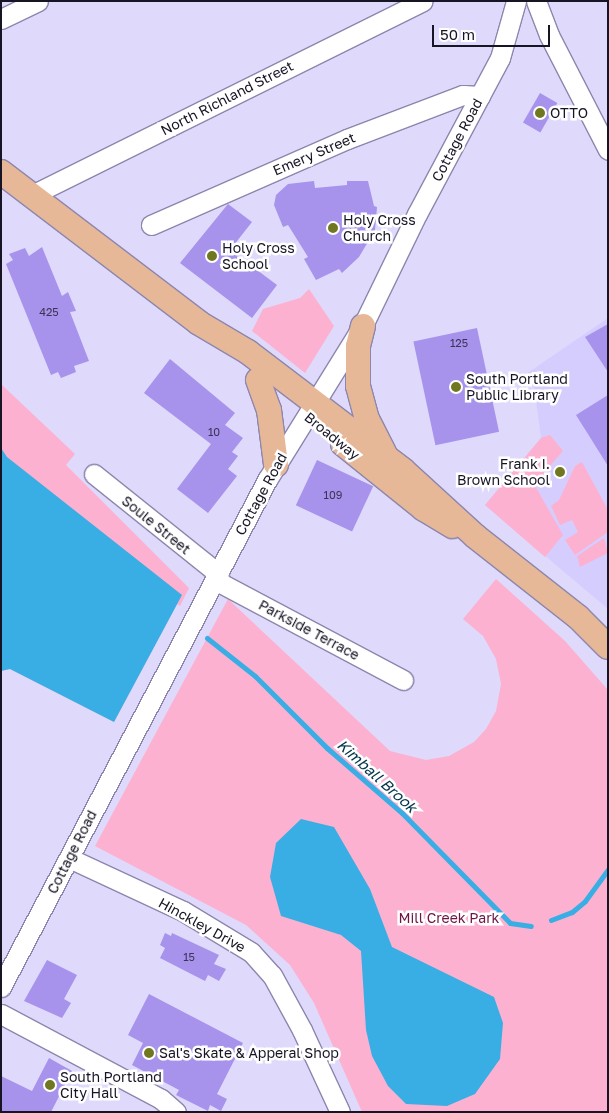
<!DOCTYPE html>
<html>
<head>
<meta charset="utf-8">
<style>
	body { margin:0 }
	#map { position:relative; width:609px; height:1113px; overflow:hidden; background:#dfd9fc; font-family:"Golos Text",sans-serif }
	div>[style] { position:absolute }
	.built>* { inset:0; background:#d6cdff }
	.green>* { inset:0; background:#fdb1d0 }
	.water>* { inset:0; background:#38aee5 }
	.stream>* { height:5px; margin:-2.5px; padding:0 2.5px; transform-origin:2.5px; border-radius:2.5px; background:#38aee5 }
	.building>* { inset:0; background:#a792ec; transform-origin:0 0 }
	.roads { filter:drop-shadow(1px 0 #8d86ad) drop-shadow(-1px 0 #8d86ad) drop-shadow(0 1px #8d86ad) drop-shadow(0 -1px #8d86ad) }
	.minor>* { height:19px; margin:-9.5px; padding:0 9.5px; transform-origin:9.5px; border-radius:9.5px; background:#fff }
	.major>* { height:24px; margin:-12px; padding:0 12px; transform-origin:12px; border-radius:12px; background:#e6b898 }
	.dots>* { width:14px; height:14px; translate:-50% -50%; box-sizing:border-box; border:2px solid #fff; border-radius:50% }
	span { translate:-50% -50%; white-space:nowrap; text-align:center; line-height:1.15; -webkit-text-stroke:5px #fff; paint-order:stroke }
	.number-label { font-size:11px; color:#3b3455 }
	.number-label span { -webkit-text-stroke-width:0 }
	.street-label { font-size:14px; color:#171423 }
	.poi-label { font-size:14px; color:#171423 }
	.left { translate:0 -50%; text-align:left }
	.right { translate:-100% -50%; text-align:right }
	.park-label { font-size:14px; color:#6d1644 }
	.water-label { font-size:15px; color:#01354b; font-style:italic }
	.frame { position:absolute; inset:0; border:2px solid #171423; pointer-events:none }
	.scale { position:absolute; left:432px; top:25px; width:118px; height:22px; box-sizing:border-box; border:2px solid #171423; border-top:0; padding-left:6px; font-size:15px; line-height:18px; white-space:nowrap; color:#171423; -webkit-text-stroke:4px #fff; paint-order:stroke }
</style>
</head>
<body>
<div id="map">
	<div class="built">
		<i style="clip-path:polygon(608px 318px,608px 609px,485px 505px,541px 438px,534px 386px,526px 374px)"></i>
	</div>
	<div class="green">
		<i style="clip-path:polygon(309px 289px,334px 326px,305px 373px,252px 331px,263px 309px,300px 298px)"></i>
		<i style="clip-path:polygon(1px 384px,75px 454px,66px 465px,189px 588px,180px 606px,177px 604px,114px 722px,10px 669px,1px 671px)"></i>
		<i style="clip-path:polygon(550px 435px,563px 451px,534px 484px,563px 535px,545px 557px,485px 505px,541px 438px)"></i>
		<i style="clip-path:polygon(582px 462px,608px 510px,608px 532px,575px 555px,565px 540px,578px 532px,572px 520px,560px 525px,551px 506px,559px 500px,575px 466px)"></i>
		<i style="clip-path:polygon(604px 538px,608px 553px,580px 567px,577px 556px)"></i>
		<i style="clip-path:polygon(496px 579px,565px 641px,608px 690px,608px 1112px,362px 1112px,314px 1003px,290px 965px,246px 925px,95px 846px,228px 599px,390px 751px,426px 760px,449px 756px,474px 742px,486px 729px,496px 711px,501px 684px,496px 659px,483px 636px,463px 619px)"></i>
	</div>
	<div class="water">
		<i style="clip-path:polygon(1px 448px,7px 457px,182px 595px,114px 722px,10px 669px,1px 671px)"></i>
		<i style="clip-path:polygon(301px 819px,334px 827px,370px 889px,392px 947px,494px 997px,503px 1023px,500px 1059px,475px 1094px,447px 1106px,406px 1104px,388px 1086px,372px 1056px,366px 1030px,361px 951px,341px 935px,281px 916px,270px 877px,276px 843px)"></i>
	</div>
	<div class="stream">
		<i style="left:207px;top:638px;width:61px;rotate:38.4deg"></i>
		<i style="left:255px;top:676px;width:102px;rotate:45deg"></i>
		<i style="left:327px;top:748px;width:99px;rotate:40.9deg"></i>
		<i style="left:402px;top:813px;width:154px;rotate:45.5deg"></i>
		<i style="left:510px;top:923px;width:21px;rotate:8deg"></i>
		<i style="left:551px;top:920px;width:22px;rotate:-21deg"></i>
		<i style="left:572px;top:912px;width:17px;rotate:-40deg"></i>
		<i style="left:585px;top:901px;width:39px;rotate:-54deg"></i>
	</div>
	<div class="building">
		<i style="left:540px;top:93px;width:20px;height:34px;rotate:30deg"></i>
		<i style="clip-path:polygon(314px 181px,315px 188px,347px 185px,347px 181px,368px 181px,374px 206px,377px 207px,375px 230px,359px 257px,342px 273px,339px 269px,316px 280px,304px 259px,308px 257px,288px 225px,283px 227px,274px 205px,276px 195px,288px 184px)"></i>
		<i style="clip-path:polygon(228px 204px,252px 222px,230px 250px,277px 285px,252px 318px,180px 263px)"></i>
		<i style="clip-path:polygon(42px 247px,62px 296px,68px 292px,76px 311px,70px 312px,89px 361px,74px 366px,76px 372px,61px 378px,58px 372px,51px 375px,6px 264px,13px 260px,9px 254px,25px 248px,29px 256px)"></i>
		<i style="clip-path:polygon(608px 324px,608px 372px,585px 337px)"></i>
		<i style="left:477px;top:328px;width:106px;height:65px;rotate:78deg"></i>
		<i style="clip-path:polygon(170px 359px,235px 413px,225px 425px,243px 438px,232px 452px,238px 456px,228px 469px,237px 476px,208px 513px,177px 489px,211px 444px,144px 393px)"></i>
		<i style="clip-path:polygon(608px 395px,608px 466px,576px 415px)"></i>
		<i style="left:317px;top:460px;width:62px;height:50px;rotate:25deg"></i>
		<i style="clip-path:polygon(165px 933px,171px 936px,172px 933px,219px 955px,214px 964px,226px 969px,219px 981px,208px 975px,205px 981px,160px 958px,165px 948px,160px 945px)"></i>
		<i style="clip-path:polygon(47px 960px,77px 975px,64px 999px,71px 1003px,62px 1018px,24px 1001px)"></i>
		<i style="clip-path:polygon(149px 994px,243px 1043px,217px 1094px,227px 1099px,221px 1111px,210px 1105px,208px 1111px,176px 1095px,179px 1090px,132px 1065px,143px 1043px,128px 1035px)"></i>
		<i style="clip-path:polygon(49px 1058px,72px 1071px,51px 1112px,1px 1112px,1px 1076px,32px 1091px)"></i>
	</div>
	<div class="roads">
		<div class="minor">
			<i style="left:536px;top:1px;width:36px;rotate:69deg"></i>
			<i style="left:549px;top:35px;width:129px;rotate:62.8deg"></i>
			<i style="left:1px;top:19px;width:41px;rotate:-25.9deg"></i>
			<i style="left:32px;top:195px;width:436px;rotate:-26.4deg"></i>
			<i style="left:151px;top:225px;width:214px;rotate:-23.7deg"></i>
			<i style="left:347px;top:139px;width:124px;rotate:-20.8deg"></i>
			<i style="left:463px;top:95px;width:17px;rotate:3deg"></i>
			<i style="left:94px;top:474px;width:160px;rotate:38.7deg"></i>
			<i style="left:215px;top:580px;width:213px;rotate:28deg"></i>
			<i style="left:69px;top:858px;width:126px;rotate:24.9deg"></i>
			<i style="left:183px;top:911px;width:79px;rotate:31.1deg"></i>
			<i style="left:251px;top:952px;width:31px;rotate:48deg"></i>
			<i style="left:272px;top:975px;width:63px;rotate:61.4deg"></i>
			<i style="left:302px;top:1030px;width:90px;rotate:65.1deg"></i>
			<i style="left:1px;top:987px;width:573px;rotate:-62.32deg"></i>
			<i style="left:267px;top:480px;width:182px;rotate:-58.2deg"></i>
			<i style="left:363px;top:325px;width:123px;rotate:-64.1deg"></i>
			<i style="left:417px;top:214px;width:177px;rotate:-62deg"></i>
			<i style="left:500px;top:58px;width:59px;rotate:-74.3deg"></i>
			<i style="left:1px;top:1014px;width:181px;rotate:28deg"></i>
			<i style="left:161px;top:1099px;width:20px;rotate:41deg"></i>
		</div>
		<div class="major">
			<i style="left:1px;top:172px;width:249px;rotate:37.3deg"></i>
			<i style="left:199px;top:323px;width:57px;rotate:30.6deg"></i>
			<i style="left:248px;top:352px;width:195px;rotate:37.3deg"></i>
			<i style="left:403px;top:470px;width:98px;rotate:42.5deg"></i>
			<i style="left:475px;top:536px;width:131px;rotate:38.2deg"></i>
			<i style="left:578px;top:617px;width:42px;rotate:45deg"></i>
			<i style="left:363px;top:326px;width:21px;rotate:104deg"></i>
			<i style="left:358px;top:346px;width:40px;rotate:90deg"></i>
			<i style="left:358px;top:386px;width:34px;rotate:75deg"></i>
			<i style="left:367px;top:419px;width:38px;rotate:63deg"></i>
			<i style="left:258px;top:380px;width:32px;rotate:70deg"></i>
			<i style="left:269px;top:410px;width:55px;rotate:82.7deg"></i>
			<i style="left:343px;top:444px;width:104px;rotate:38.7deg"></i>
			<i style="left:424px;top:509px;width:33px;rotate:31deg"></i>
		</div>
	</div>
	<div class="dots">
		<i style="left:540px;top:113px;background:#717720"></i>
		<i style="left:333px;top:228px;background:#717720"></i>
		<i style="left:212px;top:256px;background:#717720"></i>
		<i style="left:456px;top:387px;background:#717720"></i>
		<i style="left:560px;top:472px;background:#717720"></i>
		<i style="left:149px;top:1053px;background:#717720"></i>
		<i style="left:50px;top:1085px;background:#717720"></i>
	</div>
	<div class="number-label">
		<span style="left:49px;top:312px">425</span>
		<span style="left:459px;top:343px">125</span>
		<span style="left:214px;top:432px">10</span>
		<span style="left:333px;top:495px">109</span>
		<span style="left:189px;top:957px">15</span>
	</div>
	<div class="street-label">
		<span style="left:227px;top:98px;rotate:-27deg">North Richland Street</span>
		<span style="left:457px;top:140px;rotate:-62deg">Cottage Road</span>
		<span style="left:314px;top:154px;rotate:-23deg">Emery Street</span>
		<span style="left:332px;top:436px;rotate:39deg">Broadway</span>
		<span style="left:261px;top:494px;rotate:-61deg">Cottage Road</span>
		<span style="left:156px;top:525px;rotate:39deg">Soule Street</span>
		<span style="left:309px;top:630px;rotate:28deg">Parkside Terrace</span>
		<span style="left:72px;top:852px;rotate:-63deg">Cottage Road</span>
		<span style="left:202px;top:925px;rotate:29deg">Hinckley Drive</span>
	</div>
	<div class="poi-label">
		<span class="left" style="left:550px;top:113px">OTTO</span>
		<span class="left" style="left:343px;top:228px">Holy Cross<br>Church</span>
		<span class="left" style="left:222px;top:256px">Holy Cross<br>School</span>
		<span class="left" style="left:466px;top:387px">South Portland<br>Public Library</span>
		<span class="right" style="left:550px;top:472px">Frank I.<br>Brown School</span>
		<span class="left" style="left:159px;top:1053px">Sal's Skate &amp; Apperal Shop</span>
		<span class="left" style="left:60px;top:1085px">South Portland<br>City Hall</span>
	</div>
	<div class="park-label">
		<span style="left:449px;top:918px">Mill Creek Park</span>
	</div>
	<div class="water-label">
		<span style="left:377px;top:776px;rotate:42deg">Kimball Brook</span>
	</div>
	<div class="frame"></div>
	<div class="scale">50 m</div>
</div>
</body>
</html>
